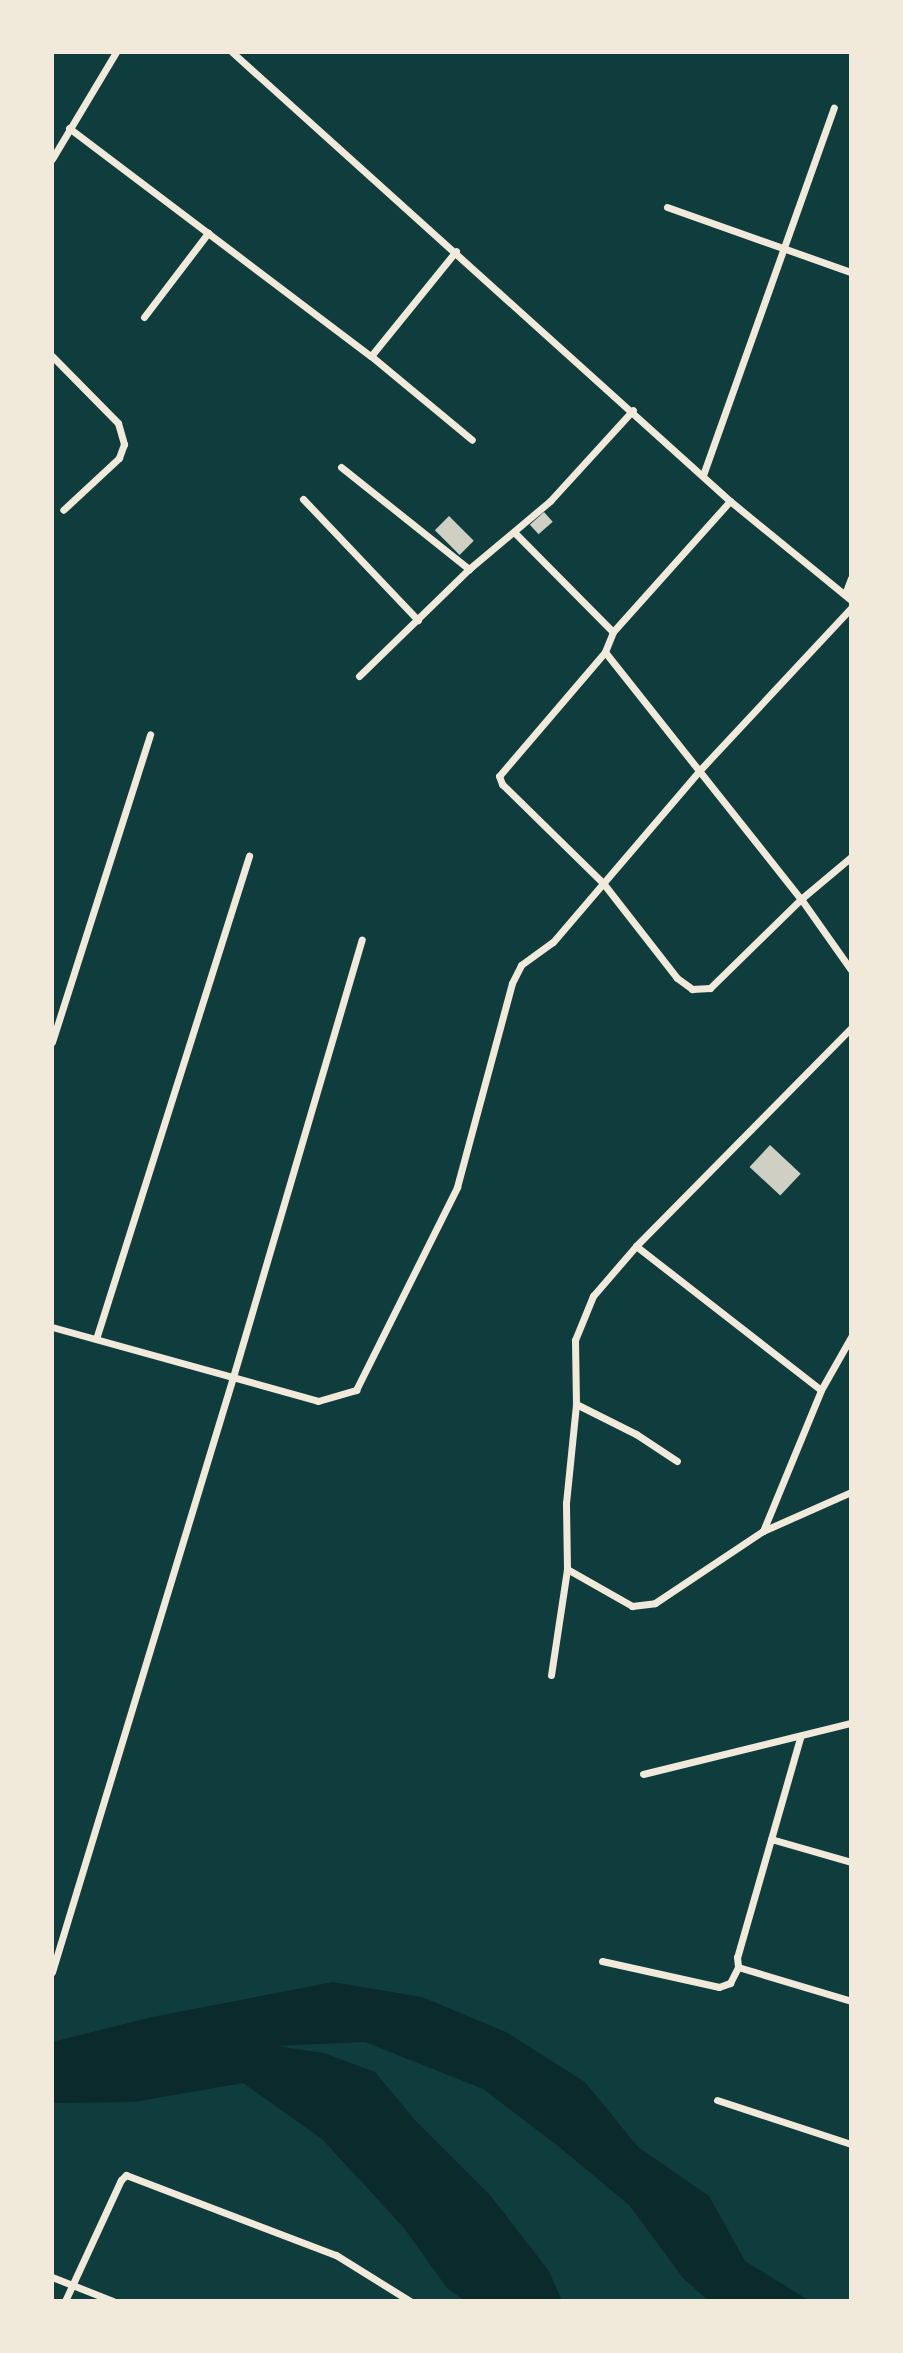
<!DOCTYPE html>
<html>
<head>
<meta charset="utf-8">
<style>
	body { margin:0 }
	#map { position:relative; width:903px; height:2353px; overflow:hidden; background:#0f3d3e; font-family:"Space Grotesk",sans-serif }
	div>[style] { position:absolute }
	.water>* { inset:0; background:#0a2a2b }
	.building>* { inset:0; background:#cfcfc3; transform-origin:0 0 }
	.minor>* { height:7px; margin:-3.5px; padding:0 3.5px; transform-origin:3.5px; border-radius:3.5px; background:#f1e9da }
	span { translate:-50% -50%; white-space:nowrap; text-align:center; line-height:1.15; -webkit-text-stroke:6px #f1e9da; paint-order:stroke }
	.frame { position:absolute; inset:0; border:54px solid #f1e9da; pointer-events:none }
</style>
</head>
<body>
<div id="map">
	<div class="water">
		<i style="clip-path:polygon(333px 1982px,422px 1997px,506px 2032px,585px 2082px,638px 2147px,709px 2196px,745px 2261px,810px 2301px,709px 2301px,683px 2278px,629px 2205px,558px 2146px,483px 2089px,365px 2042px,276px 2046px,324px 2053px,375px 2072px,414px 2119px,490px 2195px,549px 2271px,562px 2301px,465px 2301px,447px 2288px,404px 2228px,322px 2139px,243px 2083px,134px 2102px,52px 2103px,52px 2042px,152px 2017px)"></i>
	</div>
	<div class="building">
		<i style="left:544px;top:512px;width:13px;height:19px;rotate:48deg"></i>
		<i style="left:449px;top:516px;width:35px;height:20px;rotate:45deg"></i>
		<i style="left:770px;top:1145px;width:42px;height:30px;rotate:43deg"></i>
	</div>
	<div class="minor">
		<i style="left:232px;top:52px;width:671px;rotate:42.04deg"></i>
		<i style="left:730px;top:501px;width:156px;rotate:39.3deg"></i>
		<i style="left:69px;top:128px;width:378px;rotate:37.1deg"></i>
		<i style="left:371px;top:356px;width:131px;rotate:39.7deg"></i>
		<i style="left:52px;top:159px;width:125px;rotate:-59.1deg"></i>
		<i style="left:667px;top:207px;width:195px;rotate:19.5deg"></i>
		<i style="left:144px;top:317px;width:106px;rotate:-52.7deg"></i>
		<i style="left:52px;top:356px;width:94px;rotate:45.4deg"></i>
		<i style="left:118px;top:423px;width:22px;rotate:74deg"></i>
		<i style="left:124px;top:444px;width:15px;rotate:110deg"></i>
		<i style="left:119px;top:458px;width:76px;rotate:137.1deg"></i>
		<i style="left:371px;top:356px;width:135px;rotate:-51deg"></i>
		<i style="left:341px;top:467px;width:164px;rotate:38.6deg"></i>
		<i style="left:703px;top:475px;width:390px;rotate:-70.4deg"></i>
		<i style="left:303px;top:499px;width:167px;rotate:46.5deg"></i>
		<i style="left:730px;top:501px;width:176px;rotate:131.8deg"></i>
		<i style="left:613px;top:632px;width:22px;rotate:112deg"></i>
		<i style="left:605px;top:652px;width:163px;rotate:130.5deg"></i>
		<i style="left:499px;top:776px;width:9px;rotate:69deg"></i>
		<i style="left:502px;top:784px;width:141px;rotate:44.4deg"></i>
		<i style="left:603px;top:883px;width:120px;rotate:52.1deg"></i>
		<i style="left:677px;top:978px;width:19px;rotate:36deg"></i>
		<i style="left:692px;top:989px;width:18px;rotate:-3deg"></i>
		<i style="left:710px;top:988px;width:127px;rotate:-44.4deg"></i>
		<i style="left:801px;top:899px;width:65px;rotate:-40deg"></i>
		<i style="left:515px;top:533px;width:139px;rotate:45.3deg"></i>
		<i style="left:845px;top:594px;width:17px;rotate:-69deg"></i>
		<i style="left:605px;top:652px;width:315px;rotate:51.6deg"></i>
		<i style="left:801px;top:899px;width:87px;rotate:54.8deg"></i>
		<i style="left:359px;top:676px;width:153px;rotate:-44.2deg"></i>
		<i style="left:469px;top:569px;width:106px;rotate:-40deg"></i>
		<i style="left:550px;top:501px;width:123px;rotate:-47.6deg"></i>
		<i style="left:52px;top:1042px;width:323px;rotate:-72.3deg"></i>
		<i style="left:636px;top:1246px;width:234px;rotate:37.9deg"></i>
		<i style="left:52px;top:1327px;width:276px;rotate:15.5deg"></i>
		<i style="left:318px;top:1401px;width:40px;rotate:-16deg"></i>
		<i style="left:356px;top:1390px;width:227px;rotate:-63.5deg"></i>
		<i style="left:457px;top:1187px;width:211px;rotate:-74.9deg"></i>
		<i style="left:512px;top:983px;width:20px;rotate:-63deg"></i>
		<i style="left:521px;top:965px;width:39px;rotate:-36deg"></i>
		<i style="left:553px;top:942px;width:225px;rotate:-49.5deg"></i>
		<i style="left:699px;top:771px;width:223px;rotate:-47deg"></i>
		<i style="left:96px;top:1339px;width:507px;rotate:-72.42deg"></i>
		<i style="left:576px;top:1404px;width:67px;rotate:26.6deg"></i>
		<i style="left:636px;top:1434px;width:49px;rotate:33.4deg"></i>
		<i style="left:763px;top:1531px;width:152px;rotate:-67.6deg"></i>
		<i style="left:821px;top:1390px;width:61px;rotate:-60.5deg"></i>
		<i style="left:567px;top:1569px;width:75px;rotate:29.6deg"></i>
		<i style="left:632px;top:1606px;width:23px;rotate:-7deg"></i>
		<i style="left:655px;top:1603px;width:130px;rotate:-33.7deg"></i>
		<i style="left:763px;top:1531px;width:96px;rotate:-23.9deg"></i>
		<i style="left:551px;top:1675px;width:107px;rotate:-81.4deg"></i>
		<i style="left:567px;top:1569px;width:66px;rotate:-90.9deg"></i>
		<i style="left:566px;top:1503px;width:100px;rotate:-84.2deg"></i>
		<i style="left:576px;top:1404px;width:64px;rotate:-90.9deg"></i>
		<i style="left:575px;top:1340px;width:48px;rotate:-67.8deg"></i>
		<i style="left:593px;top:1296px;width:66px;rotate:-49.3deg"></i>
		<i style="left:636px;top:1246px;width:306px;rotate:-45.4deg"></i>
		<i style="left:800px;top:1738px;width:228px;rotate:106deg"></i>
		<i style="left:737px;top:1957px;width:10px;rotate:84deg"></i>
		<i style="left:738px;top:1967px;width:118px;rotate:16.7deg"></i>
		<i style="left:643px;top:1774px;width:214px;rotate:-13.8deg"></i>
		<i style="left:771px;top:1839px;width:83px;rotate:16deg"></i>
		<i style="left:602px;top:1961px;width:120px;rotate:12.5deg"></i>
		<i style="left:719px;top:1987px;width:12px;rotate:-20deg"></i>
		<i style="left:730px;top:1983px;width:18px;rotate:-63deg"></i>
		<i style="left:52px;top:1972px;width:622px;rotate:-73.08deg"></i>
		<i style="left:233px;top:1377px;width:456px;rotate:-73.6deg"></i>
		<i style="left:717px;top:2100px;width:141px;rotate:18.2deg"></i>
		<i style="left:52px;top:2277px;width:66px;rotate:21.5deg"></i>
		<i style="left:65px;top:2301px;width:133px;rotate:-65.2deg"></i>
		<i style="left:121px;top:2180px;width:7px;rotate:-45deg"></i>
		<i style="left:126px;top:2175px;width:225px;rotate:20.9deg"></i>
		<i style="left:336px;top:2255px;width:87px;rotate:31.9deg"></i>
	</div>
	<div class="frame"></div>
</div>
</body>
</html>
